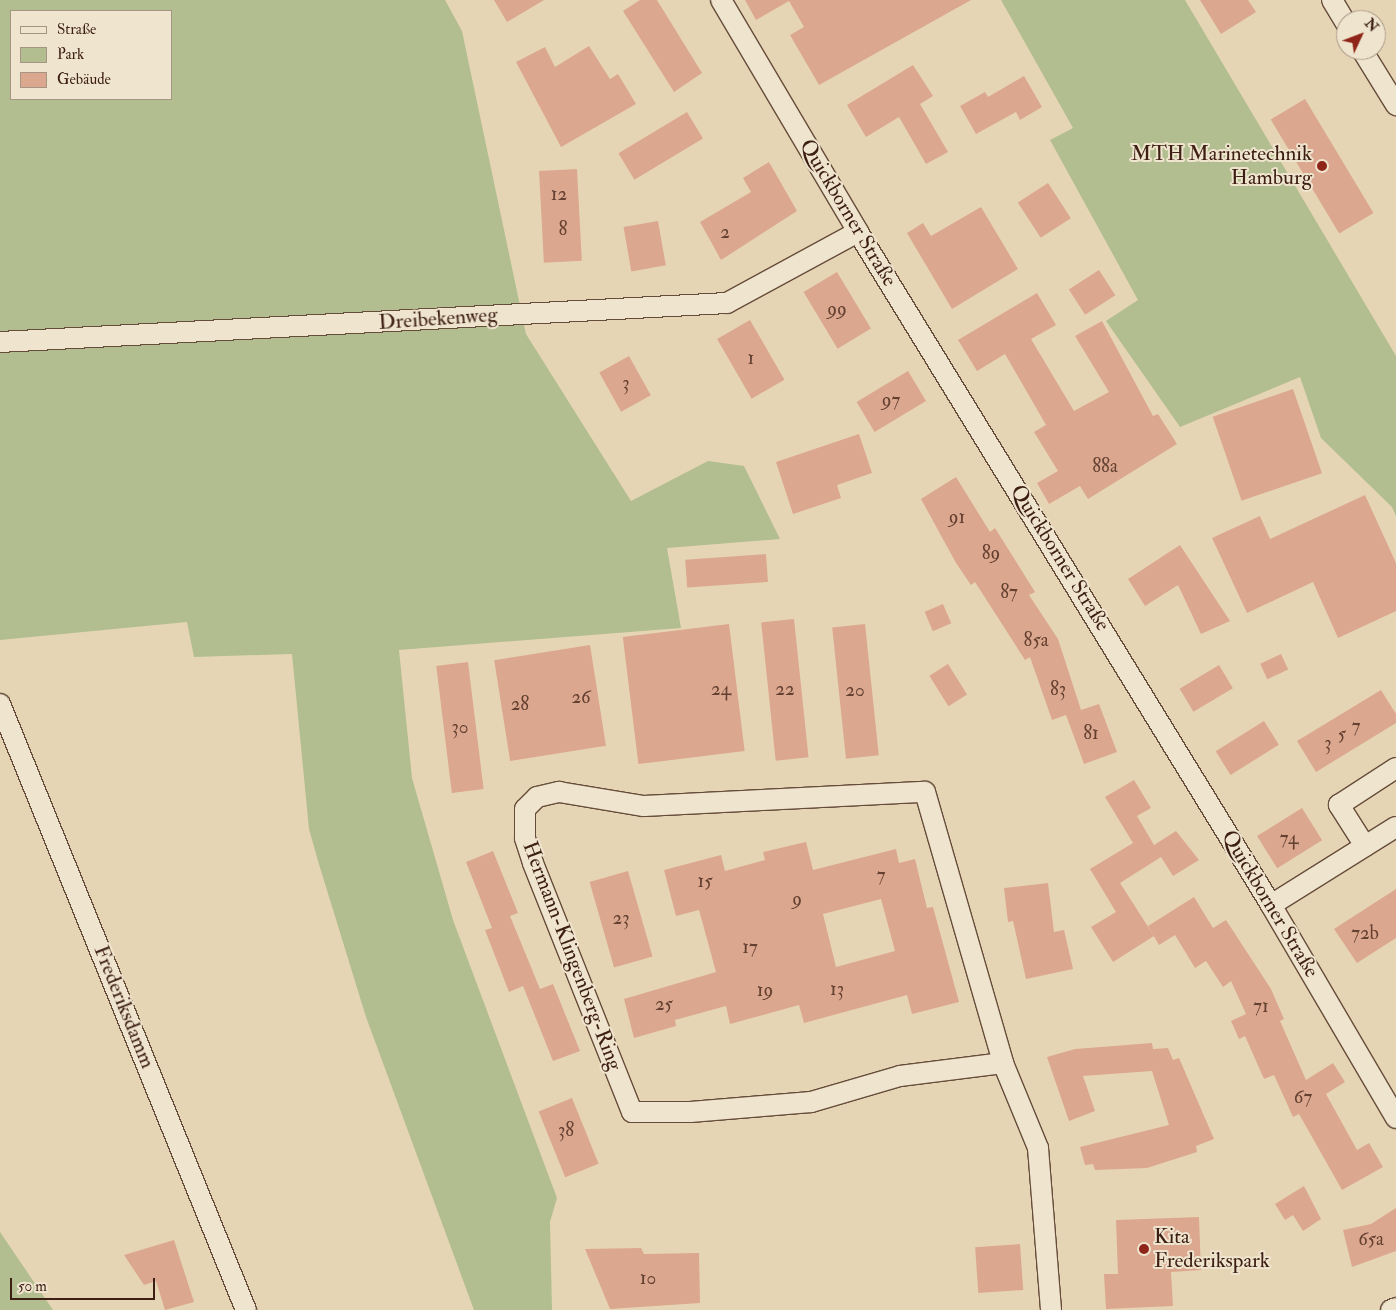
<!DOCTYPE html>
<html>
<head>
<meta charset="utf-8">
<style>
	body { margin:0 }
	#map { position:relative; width:1396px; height:1310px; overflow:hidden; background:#e6d5b4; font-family:"IM FELL Double Pica",serif }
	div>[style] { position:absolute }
	.green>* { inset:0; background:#b2be8f }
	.building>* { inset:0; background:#dca78f; transform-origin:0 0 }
	.roads { filter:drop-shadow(1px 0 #664c3a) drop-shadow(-1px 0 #664c3a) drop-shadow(0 1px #664c3a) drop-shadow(0 -1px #664c3a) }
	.minor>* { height:20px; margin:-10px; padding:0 10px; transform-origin:10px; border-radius:10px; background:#efe4ce }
	.dots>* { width:14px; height:14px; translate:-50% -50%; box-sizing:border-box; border:2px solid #efe4ce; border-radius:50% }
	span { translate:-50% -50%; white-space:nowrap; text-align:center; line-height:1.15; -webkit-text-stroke:4px #efe4ce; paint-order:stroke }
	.number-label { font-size:19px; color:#644031 }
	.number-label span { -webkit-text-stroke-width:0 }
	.poi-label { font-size:21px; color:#3c1e12 }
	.right { translate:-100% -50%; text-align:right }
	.left { translate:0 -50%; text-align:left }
	.street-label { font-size:21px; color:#3c1e12 }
	.legend { position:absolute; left:10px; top:10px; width:162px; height:90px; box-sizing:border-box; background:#efe4ce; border:1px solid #a79583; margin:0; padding:6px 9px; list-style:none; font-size:15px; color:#3c1e12 }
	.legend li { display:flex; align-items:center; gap:10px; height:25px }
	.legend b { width:25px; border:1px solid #a79583 }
	.north { position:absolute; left:1336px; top:10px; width:50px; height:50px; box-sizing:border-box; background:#efe4ce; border:1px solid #a79583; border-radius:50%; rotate:47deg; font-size:14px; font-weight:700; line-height:20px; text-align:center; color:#3c1e12 }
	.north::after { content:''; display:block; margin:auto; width:18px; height:22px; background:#8f2418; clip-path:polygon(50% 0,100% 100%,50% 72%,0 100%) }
	.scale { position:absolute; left:10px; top:1278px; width:145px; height:22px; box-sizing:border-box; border:2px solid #3c1e12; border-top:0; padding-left:6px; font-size:15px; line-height:18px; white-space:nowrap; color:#3c1e12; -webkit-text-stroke:4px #efe4ce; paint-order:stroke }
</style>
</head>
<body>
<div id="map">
	<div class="green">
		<i style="clip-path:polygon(evenodd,0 0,445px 0,462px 31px,526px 334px,631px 501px,708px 461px,744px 466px,780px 539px,667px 548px,681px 628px,399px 650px,412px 778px,453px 920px,557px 1198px,550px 1222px,552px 1310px,474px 1310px,366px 1017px,318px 861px,309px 829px,292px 654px,194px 657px,187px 622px,0 640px,0 0,11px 11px,171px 11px,171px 99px,11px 99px,11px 11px)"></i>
		<i style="clip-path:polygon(1001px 0,1185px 0,1396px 356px,1396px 516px,1392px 507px,1321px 438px,1300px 377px,1180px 427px,1106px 321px,1138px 300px,1050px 140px,1073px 128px)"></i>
		<i style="clip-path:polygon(0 1232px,53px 1310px,0 1310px)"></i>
	</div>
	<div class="building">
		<i style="clip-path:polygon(494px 0,544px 0,507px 22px)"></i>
		<i style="clip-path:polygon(640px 0,657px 0,702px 73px,674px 92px,623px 11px)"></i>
		<i style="clip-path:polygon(745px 0,971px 0,819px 85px,790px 35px,804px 27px,789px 1px,756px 20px)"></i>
		<i style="clip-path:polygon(1200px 0,1248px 0,1256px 12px,1221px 34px)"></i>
		<i style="clip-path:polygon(589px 46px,610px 79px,618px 74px,636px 104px,561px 147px,516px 62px,545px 47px,555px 67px)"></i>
		<i style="clip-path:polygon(913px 65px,933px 96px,920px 104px,948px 152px,926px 164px,899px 117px,866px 137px,847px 105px)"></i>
		<i style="clip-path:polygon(1024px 76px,1042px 107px,1020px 120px,1016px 112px,976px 134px,960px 106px,985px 92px,988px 97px)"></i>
		<i style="left:1305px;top:99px;width:133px;height:40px;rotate:59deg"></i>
		<i style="left:687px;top:112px;width:31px;height:80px;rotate:59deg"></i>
		<i style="clip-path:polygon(769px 162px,797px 211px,721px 260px,700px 222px,751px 192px,743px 178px)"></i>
		<i style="left:577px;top:169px;width:92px;height:38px;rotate:87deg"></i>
		<i style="left:1048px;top:183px;width:42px;height:36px;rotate:57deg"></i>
		<i style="clip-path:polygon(981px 207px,1018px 269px,952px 309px,907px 233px,923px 223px,931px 236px)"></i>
		<i style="left:658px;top:221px;width:45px;height:35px;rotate:80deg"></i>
		<i style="left:1099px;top:270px;width:30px;height:36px;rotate:57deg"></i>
		<i style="left:837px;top:272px;width:66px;height:39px;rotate:59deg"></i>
		<i style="clip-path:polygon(1037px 293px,1056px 325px,1031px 339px,1074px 411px,1109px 392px,1075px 336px,1102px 321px,1153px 416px,1158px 414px,1177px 444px,1088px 499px,1080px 486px,1049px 504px,1037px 483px,1058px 471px,1034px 432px,1046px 425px,1005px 354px,977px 371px,958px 340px)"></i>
		<i style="left:750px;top:320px;width:69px;height:38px;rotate:60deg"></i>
		<i style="left:629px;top:356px;width:45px;height:34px;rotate:61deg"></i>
		<i style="left:908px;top:371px;width:35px;height:60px;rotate:59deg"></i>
		<i style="left:1293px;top:389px;width:89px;height:85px;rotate:71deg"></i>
		<i style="clip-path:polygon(859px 434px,872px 473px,837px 485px,841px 498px,793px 514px,776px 462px)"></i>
		<i style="clip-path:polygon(956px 477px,990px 532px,995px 528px,1035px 592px,1029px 595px,1058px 639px,1081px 710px,1099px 704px,1117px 752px,1084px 764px,1066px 715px,1052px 720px,1030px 657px,1025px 660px,975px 582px,971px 585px,956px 563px,921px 499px)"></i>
		<i style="clip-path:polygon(1365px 495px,1396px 563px,1396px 611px,1338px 638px,1313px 582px,1247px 613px,1212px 538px,1260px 516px,1270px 539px)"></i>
		<i style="clip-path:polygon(1180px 545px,1230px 621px,1201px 634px,1178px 585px,1145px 606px,1128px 579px)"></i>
		<i style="left:766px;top:554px;width:28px;height:81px;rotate:86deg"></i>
		<i style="left:943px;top:604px;width:21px;height:20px;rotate:67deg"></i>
		<i style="left:794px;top:619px;width:139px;height:33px;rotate:84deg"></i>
		<i style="left:729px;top:624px;width:128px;height:107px;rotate:83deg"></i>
		<i style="left:865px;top:624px;width:132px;height:33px;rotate:84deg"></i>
		<i style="left:590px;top:645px;width:102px;height:97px;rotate:81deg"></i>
		<i style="left:1281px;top:654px;width:17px;height:23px;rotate:65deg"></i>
		<i style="left:468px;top:662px;width:128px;height:32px;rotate:83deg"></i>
		<i style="left:948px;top:664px;width:36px;height:22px;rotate:58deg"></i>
		<i style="left:1219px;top:665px;width:27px;height:46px;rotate:59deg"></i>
		<i style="clip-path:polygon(1381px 690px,1396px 714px,1396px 723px,1316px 772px,1297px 741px)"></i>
		<i style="left:1264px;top:721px;width:28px;height:57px;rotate:58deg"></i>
		<i style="clip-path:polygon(1134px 780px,1151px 808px,1137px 816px,1154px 845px,1176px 831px,1199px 860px,1173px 876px,1161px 857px,1120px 883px,1154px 936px,1113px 962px,1091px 927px,1116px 912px,1090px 869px,1133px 843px,1105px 797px)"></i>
		<i style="left:1302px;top:808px;width:38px;height:53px;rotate:58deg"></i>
		<i style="clip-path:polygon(evenodd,806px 842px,813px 870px,896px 849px,899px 863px,915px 859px,927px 908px,933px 907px,959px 1002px,912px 1014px,907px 995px,804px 1023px,799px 1005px,730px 1024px,726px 1006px,675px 1020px,676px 1026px,634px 1038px,624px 999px,716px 972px,699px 910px,676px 916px,664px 870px,721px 855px,725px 871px,765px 860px,763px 852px,806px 842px,881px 899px,895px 951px,836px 967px,823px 914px,881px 899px)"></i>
		<i style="clip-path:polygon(493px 851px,518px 913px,510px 916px,540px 989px,553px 984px,580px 1051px,553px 1061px,523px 986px,509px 992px,485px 930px,492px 928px,466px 862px)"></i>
		<i style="left:628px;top:871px;width:89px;height:40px;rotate:74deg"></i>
		<i style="clip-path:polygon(1048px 883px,1054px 932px,1064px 930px,1073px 969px,1026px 979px,1013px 921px,1008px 922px,1004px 888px)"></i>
		<i style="clip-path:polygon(1396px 889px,1396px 938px,1357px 963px,1334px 929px)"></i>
		<i style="clip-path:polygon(1194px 897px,1213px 928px,1226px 920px,1271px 989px,1284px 1019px,1280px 1021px,1306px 1080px,1333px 1063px,1345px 1082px,1326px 1094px,1357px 1150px,1369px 1143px,1383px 1167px,1342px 1190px,1299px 1114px,1293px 1117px,1274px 1075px,1264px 1079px,1245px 1036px,1239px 1039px,1231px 1021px,1246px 1014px,1231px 981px,1223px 987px,1206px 961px,1195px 968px,1175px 935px,1159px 945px,1148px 926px)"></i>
		<i style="clip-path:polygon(1152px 1043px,1153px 1049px,1168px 1048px,1173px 1060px,1179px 1058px,1214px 1139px,1196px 1146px,1197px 1152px,1147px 1168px,1095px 1170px,1093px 1164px,1085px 1165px,1080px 1147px,1169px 1125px,1152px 1071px,1083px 1076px,1095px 1111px,1069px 1121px,1047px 1057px,1075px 1049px)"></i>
		<i style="left:572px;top:1098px;width:71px;height:36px;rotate:68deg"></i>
		<i style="clip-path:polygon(1304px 1186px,1321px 1219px,1303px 1231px,1293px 1215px,1285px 1220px,1275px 1204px)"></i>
		<i style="clip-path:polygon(1396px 1208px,1396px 1251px,1352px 1267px,1343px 1230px,1371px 1224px)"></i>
		<i style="clip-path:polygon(1199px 1217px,1201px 1270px,1171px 1272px,1173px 1306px,1106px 1309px,1104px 1274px,1118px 1274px,1116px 1220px)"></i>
		<i style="clip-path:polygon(174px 1240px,194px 1302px,165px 1310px,156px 1281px,144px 1285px,124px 1255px)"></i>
		<i style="left:1020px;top:1244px;width:46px;height:45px;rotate:86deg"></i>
		<i style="clip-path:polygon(641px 1248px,644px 1254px,699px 1253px,700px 1303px,610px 1309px,585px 1249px)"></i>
	</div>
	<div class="roads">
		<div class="minor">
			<i style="left:721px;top:0;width:269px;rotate:59.4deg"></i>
			<i style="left:858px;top:232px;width:790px;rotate:58.46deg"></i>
			<i style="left:1271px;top:905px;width:247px;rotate:59.6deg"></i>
			<i style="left:1332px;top:0;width:27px;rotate:59deg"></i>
			<i style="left:1362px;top:50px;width:65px;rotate:58.3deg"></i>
			<i style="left:0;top:342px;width:728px;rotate:-3.07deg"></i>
			<i style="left:727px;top:303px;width:149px;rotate:-28.5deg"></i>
			<i style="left:0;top:704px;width:654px;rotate:67.91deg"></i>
			<i style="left:1365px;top:846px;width:49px;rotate:-122.4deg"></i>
			<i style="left:1339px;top:805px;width:68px;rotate:-33deg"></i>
			<i style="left:1271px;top:905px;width:147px;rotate:-32deg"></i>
			<i style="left:1003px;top:1063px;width:104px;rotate:172.8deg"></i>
			<i style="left:900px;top:1076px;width:93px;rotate:163.7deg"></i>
			<i style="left:811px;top:1102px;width:121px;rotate:175.3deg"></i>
			<i style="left:690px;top:1112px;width:58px;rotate:180deg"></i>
			<i style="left:632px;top:1112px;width:268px;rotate:-111.7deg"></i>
			<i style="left:533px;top:863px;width:26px;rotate:-108deg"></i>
			<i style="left:525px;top:838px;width:29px;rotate:-90deg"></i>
			<i style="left:525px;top:809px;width:17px;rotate:-45deg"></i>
			<i style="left:537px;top:797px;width:23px;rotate:-13deg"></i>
			<i style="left:559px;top:792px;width:86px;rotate:9.4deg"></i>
			<i style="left:644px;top:806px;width:281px;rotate:-2.9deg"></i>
			<i style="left:925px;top:792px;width:282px;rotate:73.9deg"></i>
			<i style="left:1003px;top:1063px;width:92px;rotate:67.6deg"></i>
			<i style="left:1038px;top:1148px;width:163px;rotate:85.4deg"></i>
			<i style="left:1391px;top:1310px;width:5px;rotate:-22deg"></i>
		</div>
	</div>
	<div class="dots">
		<i style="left:1322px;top:166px;background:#8f2418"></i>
		<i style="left:1144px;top:1249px;background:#8f2418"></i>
	</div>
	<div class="number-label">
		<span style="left:559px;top:195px">12</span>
		<span style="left:563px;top:230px">8</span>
		<span style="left:725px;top:233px">2</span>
		<span style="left:837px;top:310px">99</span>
		<span style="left:751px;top:359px">1</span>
		<span style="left:626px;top:384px">3</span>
		<span style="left:891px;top:401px">97</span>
		<span style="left:1105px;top:467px">88a</span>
		<span style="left:957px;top:518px">91</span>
		<span style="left:991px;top:554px">89</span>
		<span style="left:1009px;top:593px">87</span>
		<span style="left:1036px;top:641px">85a</span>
		<span style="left:721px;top:690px">24</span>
		<span style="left:785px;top:690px">22</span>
		<span style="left:1058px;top:690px">83</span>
		<span style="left:855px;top:691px">20</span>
		<span style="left:581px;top:698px">26</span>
		<span style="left:520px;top:705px">28</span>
		<span style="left:1356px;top:727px">7</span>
		<span style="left:460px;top:728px">30</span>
		<span style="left:1091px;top:734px">81</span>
		<span style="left:1342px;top:735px">5</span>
		<span style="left:1328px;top:744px">3</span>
		<span style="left:1289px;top:839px">74</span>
		<span style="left:881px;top:876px">7</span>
		<span style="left:705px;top:882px">15</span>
		<span style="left:797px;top:900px">9</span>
		<span style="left:621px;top:919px">23</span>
		<span style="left:1365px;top:934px">72b</span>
		<span style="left:750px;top:948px">17</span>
		<span style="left:837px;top:990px">13</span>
		<span style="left:765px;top:991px">19</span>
		<span style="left:664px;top:1005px">25</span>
		<span style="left:1261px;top:1007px">71</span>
		<span style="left:1303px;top:1098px">67</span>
		<span style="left:566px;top:1131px">38</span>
		<span style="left:1371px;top:1240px">65a</span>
		<span style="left:648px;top:1279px">10</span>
	</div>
	<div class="poi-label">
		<span class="right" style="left:1312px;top:166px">MTH Marinetechnik<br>Hamburg</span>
		<span class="left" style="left:1154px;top:1249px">Kita<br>Frederikspark</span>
	</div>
	<div class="street-label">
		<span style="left:848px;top:213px;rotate:59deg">Quickborner Straße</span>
		<span style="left:438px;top:319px;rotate:-4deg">Dreibekenweg</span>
		<span style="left:1060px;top:558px;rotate:58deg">Quickborner Straße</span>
		<span style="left:1270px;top:904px;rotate:59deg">Quickborner Straße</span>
		<span style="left:572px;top:956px;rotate:69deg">Hermann-Klingenberg-Ring</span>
		<span style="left:124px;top:1007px;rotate:68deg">Frederiksdamm</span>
	</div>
	<ul class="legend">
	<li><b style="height:6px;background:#efe4ce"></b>Straße</li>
	<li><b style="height:14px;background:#b2be8f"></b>Park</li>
	<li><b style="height:14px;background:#dca78f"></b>Gebäude</li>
	</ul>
	<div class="north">N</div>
	<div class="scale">50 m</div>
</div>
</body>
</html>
